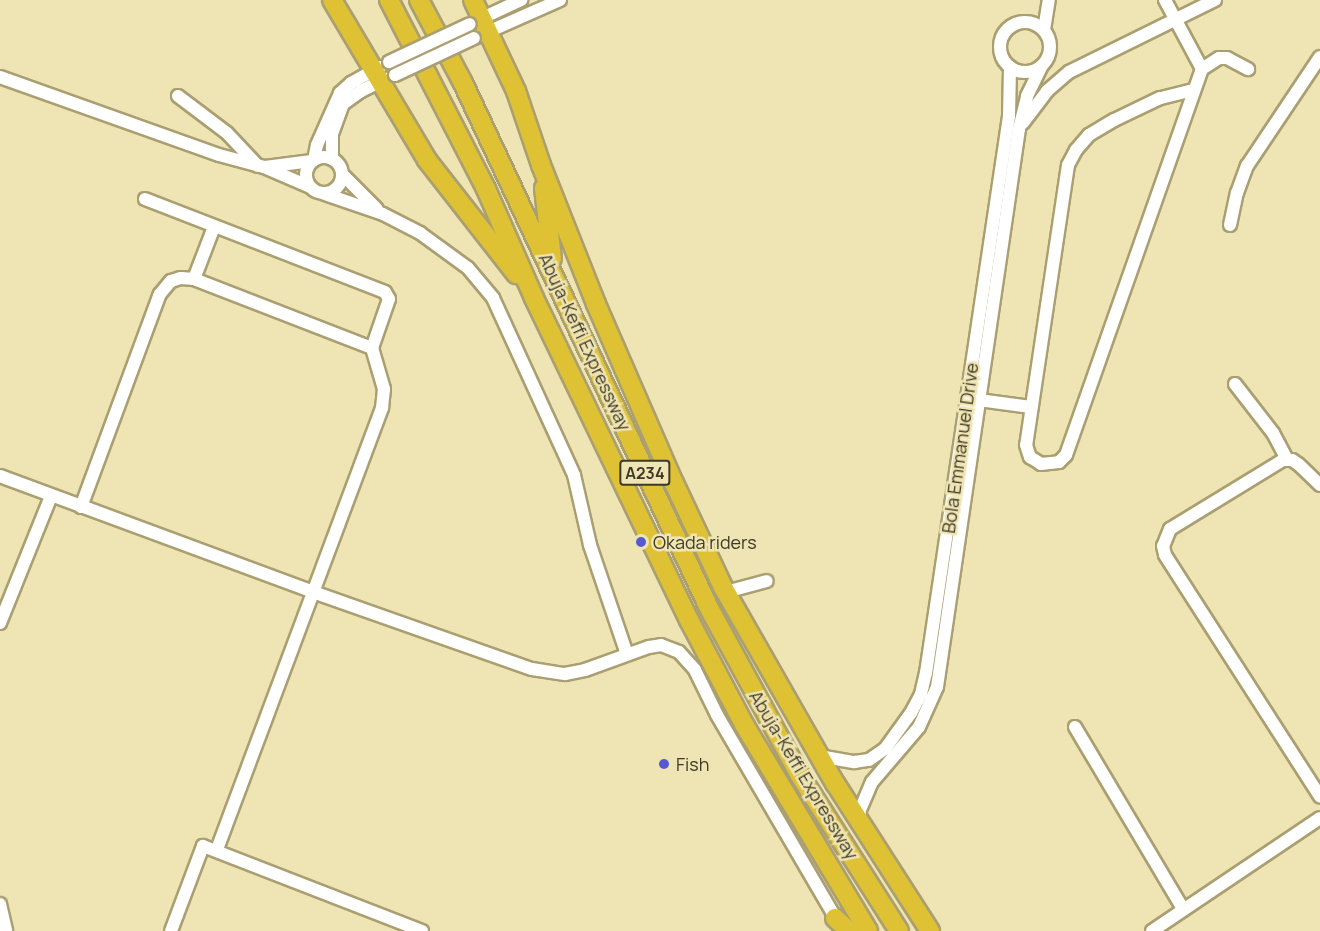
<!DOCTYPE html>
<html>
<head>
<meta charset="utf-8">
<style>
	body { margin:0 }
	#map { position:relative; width:1320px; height:931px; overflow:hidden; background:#efe4b3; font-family:Manrope,sans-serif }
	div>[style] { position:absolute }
	.roads { filter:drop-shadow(2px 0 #aa9f71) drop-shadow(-2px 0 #aa9f71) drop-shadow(0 2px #aa9f71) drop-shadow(0 -2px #aa9f71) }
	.minor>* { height:12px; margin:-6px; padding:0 6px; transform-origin:6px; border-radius:6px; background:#fff }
	.minor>.ring { margin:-6px; padding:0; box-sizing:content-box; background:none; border:12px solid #fff; border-radius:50% }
	.highway>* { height:18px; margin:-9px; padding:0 9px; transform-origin:9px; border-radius:9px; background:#dfc134 }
	.bridges { filter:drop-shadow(2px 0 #aa9f71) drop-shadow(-2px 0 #aa9f71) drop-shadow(0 2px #aa9f71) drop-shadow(0 -2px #aa9f71) }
	.minor-bridge>* { height:12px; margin:-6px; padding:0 6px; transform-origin:6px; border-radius:6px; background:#fff }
	.dots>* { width:16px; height:16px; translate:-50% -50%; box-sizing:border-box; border:3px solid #efe4b3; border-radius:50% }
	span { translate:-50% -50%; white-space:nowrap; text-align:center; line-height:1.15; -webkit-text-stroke:5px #efe4b3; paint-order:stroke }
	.shield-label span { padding:2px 4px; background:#efe4b3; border:2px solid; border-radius:4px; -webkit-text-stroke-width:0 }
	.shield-label { font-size:16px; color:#3e3926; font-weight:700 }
	.street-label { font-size:18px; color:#3e3926 }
	.poi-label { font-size:18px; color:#3e3926 }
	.left { translate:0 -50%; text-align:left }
</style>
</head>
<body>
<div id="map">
	<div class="roads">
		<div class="minor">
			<i style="left:1165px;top:0;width:78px;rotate:61.8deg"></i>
			<i style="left:476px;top:21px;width:50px;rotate:-25deg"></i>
			<i class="ring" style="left:1000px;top:22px;width:38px;height:38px"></i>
			<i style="left:1044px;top:30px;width:30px;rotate:-81deg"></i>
			<i style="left:474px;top:38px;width:94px;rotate:-23.8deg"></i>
			<i style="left:0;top:77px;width:232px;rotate:19.6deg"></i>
			<i style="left:219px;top:155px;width:47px;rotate:14.9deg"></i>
			<i style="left:264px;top:167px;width:48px;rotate:23.4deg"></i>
			<i style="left:1193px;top:90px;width:34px;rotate:166deg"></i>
			<i style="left:1160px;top:98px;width:51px;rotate:154.4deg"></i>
			<i style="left:1114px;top:120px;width:29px;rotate:149deg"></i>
			<i style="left:1089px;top:135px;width:20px;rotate:131deg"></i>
			<i style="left:1076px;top:150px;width:17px;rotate:118deg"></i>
			<i style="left:1068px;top:165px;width:283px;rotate:98.5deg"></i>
			<i style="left:1026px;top:445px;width:13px;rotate:72deg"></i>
			<i style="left:1030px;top:457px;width:13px;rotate:32deg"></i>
			<i style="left:1041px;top:464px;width:18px;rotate:-6deg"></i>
			<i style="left:1059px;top:462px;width:10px;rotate:-45deg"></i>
			<i style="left:1066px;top:455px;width:409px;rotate:-70.6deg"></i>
			<i style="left:1202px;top:69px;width:20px;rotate:-33deg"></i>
			<i style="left:1219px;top:58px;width:8px"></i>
			<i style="left:1227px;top:58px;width:24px;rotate:28deg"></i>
			<i style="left:178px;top:96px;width:61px;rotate:37.1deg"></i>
			<i style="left:227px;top:133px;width:45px;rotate:46.8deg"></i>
			<i style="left:1023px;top:123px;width:40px;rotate:-53deg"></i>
			<i style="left:1047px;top:91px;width:29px;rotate:-41deg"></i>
			<i style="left:1069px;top:72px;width:163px;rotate:-26.3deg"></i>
			<i class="ring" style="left:306px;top:157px;width:24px;height:24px"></i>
			<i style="left:332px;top:159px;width:25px;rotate:-90deg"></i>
			<i style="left:332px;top:134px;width:32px;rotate:-70deg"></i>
			<i style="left:343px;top:104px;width:22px;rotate:-36deg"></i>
			<i style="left:361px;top:91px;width:28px;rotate:-26deg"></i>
			<i style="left:314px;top:160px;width:15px;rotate:-79deg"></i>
			<i style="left:317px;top:145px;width:57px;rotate:-66.1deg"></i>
			<i style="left:340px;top:93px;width:15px;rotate:-42deg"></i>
			<i style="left:351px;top:83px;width:33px;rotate:-29deg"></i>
			<i style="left:265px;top:167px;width:47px;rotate:-7.3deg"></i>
			<i style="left:342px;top:174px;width:49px;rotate:45deg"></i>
			<i style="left:325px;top:194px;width:61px;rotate:19deg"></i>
			<i style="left:383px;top:214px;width:42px;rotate:27.2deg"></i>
			<i style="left:420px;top:233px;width:59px;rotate:36.1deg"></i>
			<i style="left:468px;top:268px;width:39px;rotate:50deg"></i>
			<i style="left:493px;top:298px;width:195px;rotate:65.4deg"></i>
			<i style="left:574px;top:475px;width:72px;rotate:77.1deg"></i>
			<i style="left:590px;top:545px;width:115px;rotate:71.3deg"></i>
			<i style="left:145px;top:199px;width:257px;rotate:21.2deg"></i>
			<i style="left:385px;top:292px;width:8px;rotate:60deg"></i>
			<i style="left:389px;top:299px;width:52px;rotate:109.1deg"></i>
			<i style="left:372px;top:348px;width:43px;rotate:73.7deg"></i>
			<i style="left:384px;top:389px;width:19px;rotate:96deg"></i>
			<i style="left:382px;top:408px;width:472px;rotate:110.5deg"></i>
			<i style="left:1230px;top:225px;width:33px;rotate:-78deg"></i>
			<i style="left:1237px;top:193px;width:29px;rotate:-70deg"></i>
			<i style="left:1247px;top:166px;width:131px;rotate:-56.2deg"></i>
			<i style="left:194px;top:279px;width:56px;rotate:-69deg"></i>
			<i style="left:1235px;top:384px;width:62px;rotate:52.2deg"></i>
			<i style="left:1273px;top:433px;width:30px;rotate:62deg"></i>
			<i style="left:979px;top:400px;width:52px;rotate:7.7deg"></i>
			<i style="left:0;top:476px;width:334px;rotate:20.3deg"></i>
			<i style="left:313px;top:592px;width:232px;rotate:19.4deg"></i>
			<i style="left:532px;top:669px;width:33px;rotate:9deg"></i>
			<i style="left:565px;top:674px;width:20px;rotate:-11deg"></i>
			<i style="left:585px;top:670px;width:68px;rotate:-19.8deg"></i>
			<i style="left:649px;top:647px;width:12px;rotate:-9deg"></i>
			<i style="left:661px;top:645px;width:19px;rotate:21deg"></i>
			<i style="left:679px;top:652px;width:24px;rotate:48deg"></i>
			<i style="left:695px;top:670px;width:50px;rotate:63.9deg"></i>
			<i style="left:717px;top:715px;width:240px;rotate:59.7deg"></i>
			<i style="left:1320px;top:485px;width:30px;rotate:-136deg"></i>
			<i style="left:1298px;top:464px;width:7px;rotate:-146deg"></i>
			<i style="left:1292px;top:460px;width:9px;rotate:180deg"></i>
			<i style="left:1283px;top:460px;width:132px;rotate:148.6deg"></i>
			<i style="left:1170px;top:529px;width:18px;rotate:112deg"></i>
			<i style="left:1163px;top:546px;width:9px;rotate:77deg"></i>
			<i style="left:1165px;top:555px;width:287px;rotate:57.3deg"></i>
			<i style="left:81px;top:507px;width:227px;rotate:-69.7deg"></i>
			<i style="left:160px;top:294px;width:17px;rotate:-50deg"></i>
			<i style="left:171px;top:281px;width:10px;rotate:-17deg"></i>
			<i style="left:181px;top:278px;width:13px;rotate:4deg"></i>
			<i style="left:194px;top:279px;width:191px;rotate:21.2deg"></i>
			<i style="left:726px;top:592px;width:42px;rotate:-15deg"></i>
			<i style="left:0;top:623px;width:137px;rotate:-68.1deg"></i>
			<i style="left:1075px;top:727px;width:212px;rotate:59.3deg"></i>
			<i style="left:819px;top:756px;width:36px;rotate:10deg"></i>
			<i style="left:854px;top:762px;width:15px;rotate:-8deg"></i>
			<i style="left:869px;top:760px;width:19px;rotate:-35deg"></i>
			<i style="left:885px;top:749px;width:44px;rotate:-54.2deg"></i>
			<i style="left:911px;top:713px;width:21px;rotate:-62deg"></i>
			<i style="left:921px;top:694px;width:22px;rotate:-77deg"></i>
			<i style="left:926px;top:673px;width:563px;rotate:-81.52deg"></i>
			<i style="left:1009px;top:116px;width:49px;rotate:-88.8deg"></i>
			<i style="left:859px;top:821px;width:11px;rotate:-85deg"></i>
			<i style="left:860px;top:810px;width:30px;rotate:-67deg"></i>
			<i style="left:872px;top:782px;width:72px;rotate:-49.5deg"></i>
			<i style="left:919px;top:727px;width:44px;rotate:-65.8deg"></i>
			<i style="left:937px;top:687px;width:564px;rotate:-81.64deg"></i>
			<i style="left:1019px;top:129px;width:34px;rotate:-76deg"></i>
			<i style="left:1027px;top:96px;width:32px;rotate:-64deg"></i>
			<i style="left:0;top:904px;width:28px;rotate:77deg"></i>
			<i style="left:171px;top:931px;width:91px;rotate:-69.4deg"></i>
			<i style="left:203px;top:846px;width:235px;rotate:21.2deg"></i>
			<i style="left:1152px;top:931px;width:202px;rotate:-33.9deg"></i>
		</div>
		<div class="highway">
			<i style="left:332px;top:0;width:186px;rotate:59.3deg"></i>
			<i style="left:427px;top:160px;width:145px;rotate:52deg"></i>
			<i style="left:389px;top:0;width:212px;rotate:62.8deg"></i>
			<i style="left:486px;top:189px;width:119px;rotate:66.2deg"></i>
			<i style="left:534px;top:298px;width:357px;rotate:64.3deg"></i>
			<i style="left:689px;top:620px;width:120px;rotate:62.2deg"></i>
			<i style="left:745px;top:726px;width:239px;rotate:59deg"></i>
			<i style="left:419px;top:0;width:94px;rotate:62.1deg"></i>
			<i style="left:463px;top:83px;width:580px;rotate:64.89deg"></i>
			<i style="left:709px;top:608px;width:189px;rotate:61.5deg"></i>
			<i style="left:799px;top:774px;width:186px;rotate:57.5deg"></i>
			<i style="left:473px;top:0;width:101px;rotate:64.7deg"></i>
			<i style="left:516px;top:91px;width:78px;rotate:71.3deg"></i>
			<i style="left:541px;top:165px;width:149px;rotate:68.4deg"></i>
			<i style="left:596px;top:304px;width:195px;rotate:66.5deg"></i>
			<i style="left:674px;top:483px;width:115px;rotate:64.8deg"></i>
			<i style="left:723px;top:587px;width:226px;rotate:60.3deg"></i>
			<i style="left:835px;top:783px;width:176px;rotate:57.3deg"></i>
			<i style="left:544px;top:188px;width:71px;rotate:83.6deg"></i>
			<i style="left:835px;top:918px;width:19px;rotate:43deg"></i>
		</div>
	</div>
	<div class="bridges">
		<div class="minor-bridge">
			<i style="left:389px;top:62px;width:89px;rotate:-25.1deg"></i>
			<i style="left:395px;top:75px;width:87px;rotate:-25.1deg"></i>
		</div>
	</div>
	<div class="dots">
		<i style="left:641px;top:542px;background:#555ad1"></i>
		<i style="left:664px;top:764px;background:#555ad1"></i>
	</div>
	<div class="shield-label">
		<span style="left:645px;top:473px">A234</span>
	</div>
	<div class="street-label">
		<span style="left:585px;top:342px;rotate:65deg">Abuja-Keffi Expressway</span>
		<span style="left:960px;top:448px;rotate:-82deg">Bola Emmanuel Drive</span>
		<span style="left:804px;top:775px;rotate:59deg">Abuja-Keffi Expressway</span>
	</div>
	<div class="poi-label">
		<span class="left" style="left:653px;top:542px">Okada riders</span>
		<span class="left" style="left:676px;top:764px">Fish</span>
	</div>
</div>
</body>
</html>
